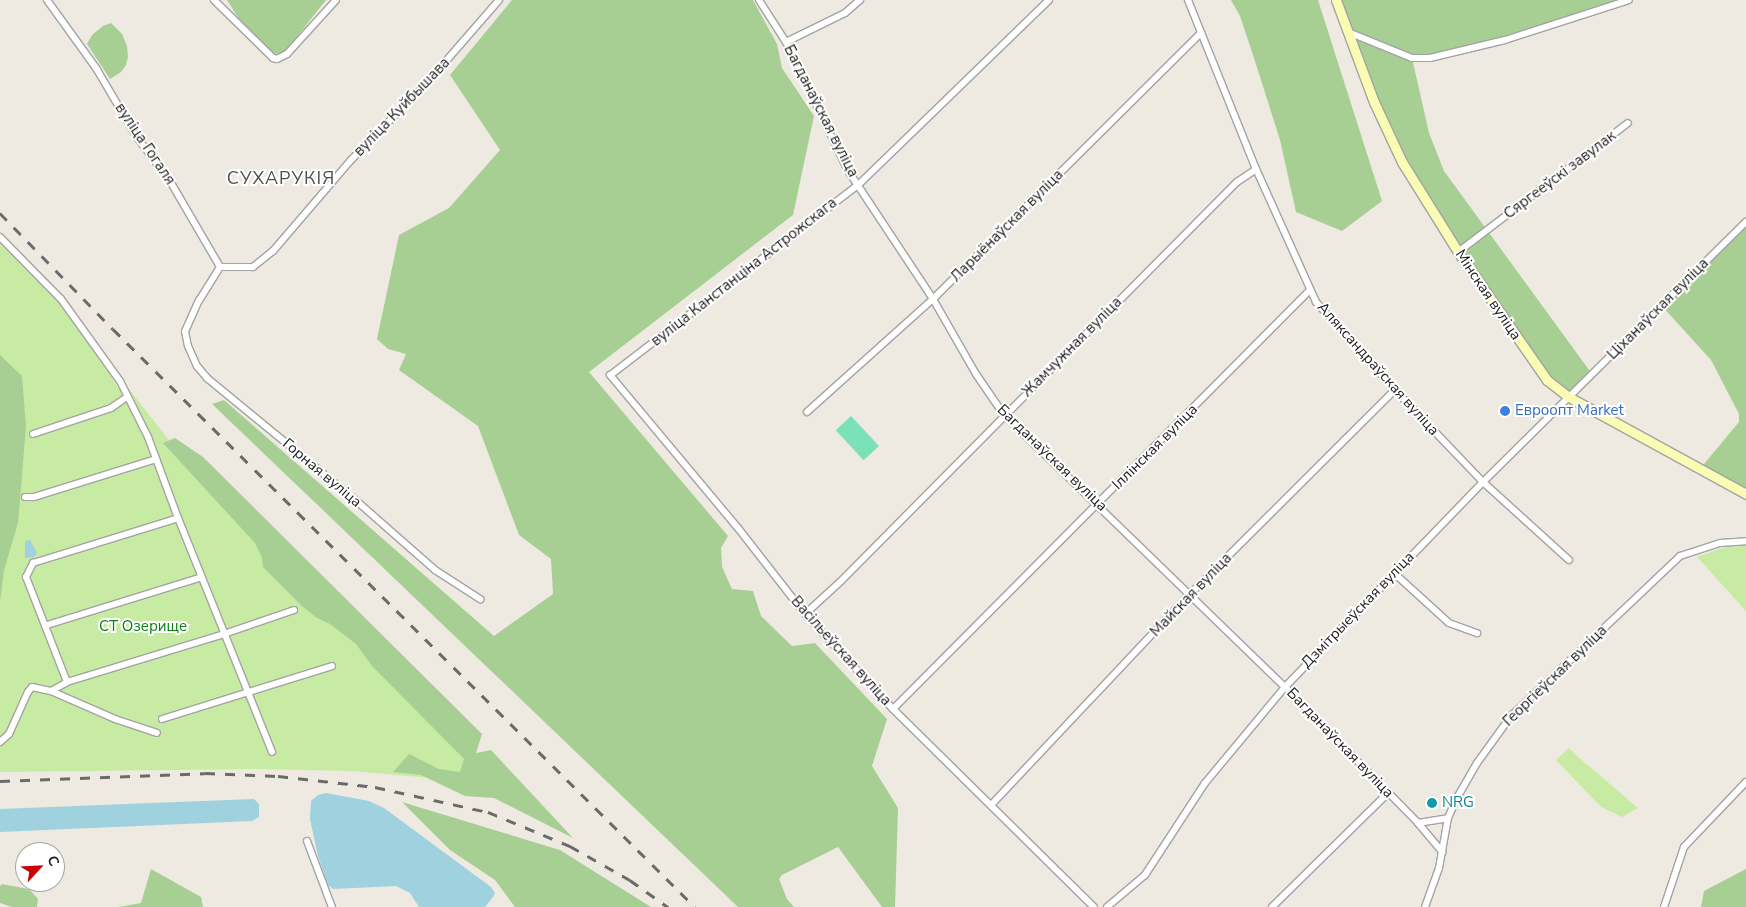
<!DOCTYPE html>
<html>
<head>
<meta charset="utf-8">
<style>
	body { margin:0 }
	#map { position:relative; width:1746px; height:907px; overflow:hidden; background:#eeeae1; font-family:"Nunito Sans",sans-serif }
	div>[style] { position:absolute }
	.grass>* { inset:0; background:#c8eba4 }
	.forest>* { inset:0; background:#a7cf94 }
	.pitch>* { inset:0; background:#7be1b8; transform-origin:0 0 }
	.water>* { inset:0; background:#9fd1de }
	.roads { filter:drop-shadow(1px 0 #a3a3a3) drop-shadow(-1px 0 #a3a3a3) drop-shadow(0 1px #a3a3a3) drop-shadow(0 -1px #a3a3a3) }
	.minor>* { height:6px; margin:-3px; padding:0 3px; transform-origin:3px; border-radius:3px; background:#fff }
	.secondary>* { height:9px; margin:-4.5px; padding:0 4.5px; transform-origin:4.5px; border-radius:4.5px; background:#f9fcb2 }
	.rail>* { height:2.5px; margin-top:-1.25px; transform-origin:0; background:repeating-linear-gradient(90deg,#6a6a6a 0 10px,transparent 0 20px) }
	.dots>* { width:14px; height:14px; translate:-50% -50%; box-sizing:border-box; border:2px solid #fff; border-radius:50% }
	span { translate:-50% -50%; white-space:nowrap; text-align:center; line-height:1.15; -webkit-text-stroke:4px #fff; paint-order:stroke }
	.street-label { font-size:15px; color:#1c1c1c }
	.shop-label { font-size:15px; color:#366cbe }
	.left { translate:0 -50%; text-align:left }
	.park-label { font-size:15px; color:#077e0f }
	.culture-label { font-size:15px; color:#0d838f }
	.quarter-label { font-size:18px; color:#4f4f4f; letter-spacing:1px }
	.north { position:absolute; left:15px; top:842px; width:50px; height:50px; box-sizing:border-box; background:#fff; border:1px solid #a4a4a4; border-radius:50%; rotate:65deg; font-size:14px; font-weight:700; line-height:20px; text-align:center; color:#1c1c1c }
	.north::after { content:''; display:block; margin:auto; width:18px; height:22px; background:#c80004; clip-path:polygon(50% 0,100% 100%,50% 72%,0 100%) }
</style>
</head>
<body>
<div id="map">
	<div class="grass">
		<i style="clip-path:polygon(0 243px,57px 301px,97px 353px,118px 388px,129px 389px,190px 467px,472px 761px,465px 781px,351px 771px,256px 769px,0 772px)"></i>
		<i style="clip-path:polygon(1746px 545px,1746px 611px,1697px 557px,1722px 548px)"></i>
		<i style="clip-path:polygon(1569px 748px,1577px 756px,1638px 808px,1622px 817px,1601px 807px,1556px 760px)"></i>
	</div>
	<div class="forest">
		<i style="clip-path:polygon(227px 0,326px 0,284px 53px,273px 54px,239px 19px)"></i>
		<i style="clip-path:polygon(512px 0,753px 0,777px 44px,782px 68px,814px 116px,793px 215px,589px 372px,728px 536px,721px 548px,722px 567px,732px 589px,753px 591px,761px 616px,792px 646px,815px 643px,887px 719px,872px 766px,898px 808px,895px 907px,882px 907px,838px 847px,782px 875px,779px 879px,787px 899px,794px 907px,738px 907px,212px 404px,224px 400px,494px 636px,553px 594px,551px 559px,519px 535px,478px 426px,399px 370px,406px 354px,388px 349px,377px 339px,399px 235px,449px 208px,500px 150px,450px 75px)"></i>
		<i style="clip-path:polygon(1231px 0,1318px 0,1382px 201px,1342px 231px,1296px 212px,1280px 140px,1254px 58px,1240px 16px)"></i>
		<i style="clip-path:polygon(1336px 0,1629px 0,1448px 55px,1412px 58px,1429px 133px,1444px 171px,1592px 374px,1569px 397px,1555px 388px,1402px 162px)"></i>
		<i style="clip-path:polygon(111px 23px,122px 34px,127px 46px,128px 57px,126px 65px,121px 72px,110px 79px,87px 44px,92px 35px,103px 26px)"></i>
		<i style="clip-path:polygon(1746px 222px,1746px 494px,1699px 470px,1739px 422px,1739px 414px,1711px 360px,1661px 305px)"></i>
		<i style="clip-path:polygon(0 355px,22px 376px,26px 426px,18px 523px,4px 570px,0 602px)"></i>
		<i style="clip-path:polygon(175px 438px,203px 457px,482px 734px,476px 753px,491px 750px,573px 838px,494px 798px,465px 796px,421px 775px,393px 772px,409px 754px,439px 769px,460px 772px,464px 759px,372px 666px,356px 644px,330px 624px,317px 618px,302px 606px,263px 567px,262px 558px,255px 543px,163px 443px)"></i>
		<i style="clip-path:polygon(402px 802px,560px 850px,651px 907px,515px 907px,495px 880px,450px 850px)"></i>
		<i style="clip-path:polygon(151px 869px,201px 897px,203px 907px,119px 907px,141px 903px)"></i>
		<i style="clip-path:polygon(1746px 869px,1746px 907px,1701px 907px,1704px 891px)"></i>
		<i style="clip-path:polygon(2px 884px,29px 889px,38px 899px,37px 907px,12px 907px,0 903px,0 886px)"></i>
	</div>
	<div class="pitch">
		<i style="left:851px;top:416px;width:41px;height:21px;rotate:47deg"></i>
	</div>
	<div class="water">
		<i style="clip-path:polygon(30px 540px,37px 553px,34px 557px,25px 558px,25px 541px)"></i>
		<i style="clip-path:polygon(326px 793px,369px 801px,384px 808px,491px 887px,495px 893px,493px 897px,485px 907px,419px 907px,410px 893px,396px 886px,333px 889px,328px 885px,318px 856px,310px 819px,311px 801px,318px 795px)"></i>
		<i style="clip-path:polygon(254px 799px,259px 804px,259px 817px,252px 821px,0 832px,0 809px)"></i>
	</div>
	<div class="roads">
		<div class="minor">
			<i style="left:47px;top:0;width:84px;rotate:54.2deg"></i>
			<i style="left:96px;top:68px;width:79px;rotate:59.5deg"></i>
			<i style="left:136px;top:136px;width:56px;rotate:52.9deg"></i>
			<i style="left:170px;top:181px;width:99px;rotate:59.8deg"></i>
			<i style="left:214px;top:0;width:83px;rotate:44.5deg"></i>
			<i style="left:273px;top:58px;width:4px;rotate:14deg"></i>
			<i style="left:277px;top:59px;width:11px;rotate:-27deg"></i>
			<i style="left:287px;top:54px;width:73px;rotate:-47.8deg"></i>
			<i style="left:759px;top:0;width:50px;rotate:57.3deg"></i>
			<i style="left:786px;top:42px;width:141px;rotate:64.3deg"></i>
			<i style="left:847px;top:169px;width:156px;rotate:56.5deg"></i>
			<i style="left:933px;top:299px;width:86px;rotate:60.2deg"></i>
			<i style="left:976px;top:374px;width:50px;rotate:55.7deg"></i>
			<i style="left:1004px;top:415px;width:391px;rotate:44.1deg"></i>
			<i style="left:1285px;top:687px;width:190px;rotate:45.6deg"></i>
			<i style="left:1418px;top:823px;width:38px;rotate:50deg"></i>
			<i style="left:1049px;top:0;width:266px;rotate:135.9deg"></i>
			<i style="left:858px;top:185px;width:312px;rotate:142.5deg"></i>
			<i style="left:610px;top:375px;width:199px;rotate:50.1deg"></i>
			<i style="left:738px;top:528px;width:109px;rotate:52.1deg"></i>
			<i style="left:805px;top:614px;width:129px;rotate:47.2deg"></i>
			<i style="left:893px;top:709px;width:282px;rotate:44.6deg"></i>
			<i style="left:1188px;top:0;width:182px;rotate:68.1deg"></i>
			<i style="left:1256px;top:169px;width:146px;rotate:65.7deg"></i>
			<i style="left:1316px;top:302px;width:118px;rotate:48.1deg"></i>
			<i style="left:1395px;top:390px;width:127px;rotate:46.3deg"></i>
			<i style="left:1483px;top:482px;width:116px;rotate:42.2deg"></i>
			<i style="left:1348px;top:32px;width:69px;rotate:22.1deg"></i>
			<i style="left:1412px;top:58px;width:18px"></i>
			<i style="left:1430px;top:58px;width:77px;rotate:-13.5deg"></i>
			<i style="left:1505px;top:40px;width:130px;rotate:-17.9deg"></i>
			<i style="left:786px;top:42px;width:66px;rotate:-26.2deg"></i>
			<i style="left:845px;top:13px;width:20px;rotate:-41deg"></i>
			<i style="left:0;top:237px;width:87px;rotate:45.5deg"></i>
			<i style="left:61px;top:299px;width:101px;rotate:54.3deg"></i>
			<i style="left:120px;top:381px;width:63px;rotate:63.4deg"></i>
			<i style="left:148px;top:437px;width:86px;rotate:69.7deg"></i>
			<i style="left:178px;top:518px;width:252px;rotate:68.1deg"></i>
			<i style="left:1458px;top:252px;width:213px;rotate:-37.2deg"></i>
			<i style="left:220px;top:267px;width:39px;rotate:122deg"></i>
			<i style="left:199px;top:300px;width:34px;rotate:114deg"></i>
			<i style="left:185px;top:331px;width:15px;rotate:79deg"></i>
			<i style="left:188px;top:346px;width:22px;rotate:66deg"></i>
			<i style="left:197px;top:366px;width:16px;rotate:50deg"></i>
			<i style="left:207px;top:378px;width:188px;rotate:39.4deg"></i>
			<i style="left:352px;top:497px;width:111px;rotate:41.3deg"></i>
			<i style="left:435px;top:570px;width:54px;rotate:32.8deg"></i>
			<i style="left:220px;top:267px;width:33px"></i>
			<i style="left:253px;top:267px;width:26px;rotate:-39deg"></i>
			<i style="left:273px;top:251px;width:120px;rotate:-49.4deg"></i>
			<i style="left:351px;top:160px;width:107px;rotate:-45.4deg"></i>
			<i style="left:426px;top:84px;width:111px;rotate:-49deg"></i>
			<i style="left:807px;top:412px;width:169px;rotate:-41.9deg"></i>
			<i style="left:933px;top:299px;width:378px;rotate:-44.8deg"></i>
			<i style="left:33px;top:434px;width:82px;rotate:-18.4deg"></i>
			<i style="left:111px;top:408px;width:19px;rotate:-35deg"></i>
			<i style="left:25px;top:497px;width:9px"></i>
			<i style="left:34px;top:497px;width:128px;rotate:-17.3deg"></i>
			<i style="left:1394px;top:573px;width:74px;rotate:42.3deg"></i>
			<i style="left:1449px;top:623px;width:30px;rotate:20deg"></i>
			<i style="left:805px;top:614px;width:47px;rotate:-42.4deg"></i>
			<i style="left:840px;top:582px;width:564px;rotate:-45.22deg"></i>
			<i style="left:1237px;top:182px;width:23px;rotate:-34deg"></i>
			<i style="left:47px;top:625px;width:162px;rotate:-17.2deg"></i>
			<i style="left:67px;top:682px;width:113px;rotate:-111.3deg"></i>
			<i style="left:26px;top:577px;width:16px;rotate:-63deg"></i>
			<i style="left:33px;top:563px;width:152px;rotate:-17.2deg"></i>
			<i style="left:51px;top:691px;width:70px;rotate:23.6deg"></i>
			<i style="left:115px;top:719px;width:44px;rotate:18.4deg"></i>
			<i style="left:893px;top:709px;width:591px;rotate:-45.14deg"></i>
			<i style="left:162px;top:719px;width:178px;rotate:-17.3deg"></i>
			<i style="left:0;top:742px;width:12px;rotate:-42deg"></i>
			<i style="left:9px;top:734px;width:46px;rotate:-65.7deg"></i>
			<i style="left:28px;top:692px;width:6px;rotate:-51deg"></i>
			<i style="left:32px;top:687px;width:19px;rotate:12deg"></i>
			<i style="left:51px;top:691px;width:18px;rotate:-29deg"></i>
			<i style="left:67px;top:682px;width:164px;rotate:-17deg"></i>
			<i style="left:224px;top:634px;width:74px;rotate:-18.9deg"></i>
			<i style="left:992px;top:804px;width:289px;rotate:-46.7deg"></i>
			<i style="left:1190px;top:594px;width:289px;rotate:-44.9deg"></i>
			<i style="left:1418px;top:823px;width:30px;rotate:-9deg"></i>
			<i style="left:307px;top:841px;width:71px;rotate:69.3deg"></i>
			<i style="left:1107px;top:907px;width:50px;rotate:-40.1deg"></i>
			<i style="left:1145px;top:875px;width:110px;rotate:-56.9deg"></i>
			<i style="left:1205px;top:783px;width:125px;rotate:-50.2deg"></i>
			<i style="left:1285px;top:687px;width:285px;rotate:-46deg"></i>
			<i style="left:1483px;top:482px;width:370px;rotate:-44.7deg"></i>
			<i style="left:1272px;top:907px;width:163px;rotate:-44.5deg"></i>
			<i style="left:1425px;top:907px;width:41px;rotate:-70.3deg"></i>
			<i style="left:1439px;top:868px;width:51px;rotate:-79.8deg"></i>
			<i style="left:1448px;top:818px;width:24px;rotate:-66deg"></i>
			<i style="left:1458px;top:796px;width:38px;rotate:-60deg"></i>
			<i style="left:1477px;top:763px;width:58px;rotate:-54.1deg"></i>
			<i style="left:1511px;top:716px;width:233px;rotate:-43.4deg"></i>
			<i style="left:1680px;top:556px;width:42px;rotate:-18deg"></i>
			<i style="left:1720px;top:543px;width:26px;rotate:-4deg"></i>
			<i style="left:1664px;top:907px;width:63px;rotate:-71.6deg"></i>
			<i style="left:1684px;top:847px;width:90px;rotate:-46.4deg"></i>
		</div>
		<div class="secondary">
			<i style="left:1336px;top:0;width:109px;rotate:69.6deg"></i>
			<i style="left:1374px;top:102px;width:66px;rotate:65deg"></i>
			<i style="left:1402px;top:162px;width:106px;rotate:58.1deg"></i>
			<i style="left:1458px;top:252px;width:156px;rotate:55.2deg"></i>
			<i style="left:1547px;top:380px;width:28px;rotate:38deg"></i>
			<i style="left:1569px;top:397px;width:202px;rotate:28.7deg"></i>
		</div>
	</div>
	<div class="rail">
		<i style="left:0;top:213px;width:162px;rotate:45.8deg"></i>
		<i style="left:113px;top:329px;width:820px;rotate:44.8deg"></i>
		<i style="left:0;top:781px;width:205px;rotate:-2.2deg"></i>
		<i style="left:205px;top:773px;width:73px;rotate:2.4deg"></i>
		<i style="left:278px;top:776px;width:98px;rotate:6.5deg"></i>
		<i style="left:375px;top:787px;width:116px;rotate:12.5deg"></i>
		<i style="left:488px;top:812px;width:89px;rotate:22.5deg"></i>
		<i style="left:570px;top:846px;width:69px;rotate:29.5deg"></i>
		<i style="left:630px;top:880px;width:47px;rotate:35.4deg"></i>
	</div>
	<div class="dots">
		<i style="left:1505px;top:411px;background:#3f7fe0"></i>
		<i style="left:1432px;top:803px;background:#0f9aa8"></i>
	</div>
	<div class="street-label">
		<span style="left:402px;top:107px;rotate:-46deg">вуліца Куйбышава</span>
		<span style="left:821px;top:111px;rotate:63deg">Багданаўская вуліца</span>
		<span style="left:145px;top:144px;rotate:56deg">вуліца Гогаля</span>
		<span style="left:1560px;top:175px;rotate:-37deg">Сяргееўскі завулак</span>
		<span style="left:1007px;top:226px;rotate:-45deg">Ларыёнаўская вуліца</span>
		<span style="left:744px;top:272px;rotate:-38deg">вуліца Канстанціна Астрожскага</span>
		<span style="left:1488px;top:295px;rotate:56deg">Мінская вуліца</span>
		<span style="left:1658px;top:309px;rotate:-45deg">Ціханаўская вуліца</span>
		<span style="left:1072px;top:347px;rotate:-45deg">Жамчужная вуліца</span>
		<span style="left:1378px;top:369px;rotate:48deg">Аляксандраўская вуліца</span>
		<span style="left:1155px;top:447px;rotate:-45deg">Іллінская вуліца</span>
		<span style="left:1052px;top:458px;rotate:44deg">Багданаўская вуліца</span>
		<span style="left:322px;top:473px;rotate:40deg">Горная вуліца</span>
		<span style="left:1191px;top:595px;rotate:-46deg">Майская вуліца</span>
		<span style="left:1358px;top:610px;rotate:-46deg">Дзмітрыеўская вуліца</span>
		<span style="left:841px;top:651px;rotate:48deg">Васільеўская вуліца</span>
		<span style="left:1555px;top:676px;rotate:-44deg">Георгіеўская вуліца</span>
		<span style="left:1340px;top:743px;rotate:46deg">Багданаўская вуліца</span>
	</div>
	<div class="shop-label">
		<span class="left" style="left:1515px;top:411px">Евроопт Market</span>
	</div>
	<div class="park-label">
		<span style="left:143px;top:627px">СТ Озерище</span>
	</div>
	<div class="culture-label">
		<span class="left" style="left:1442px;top:803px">NRG</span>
	</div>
	<div class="quarter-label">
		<span style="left:281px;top:178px">СУХАРУКІЯ</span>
	</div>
	<div class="north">С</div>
</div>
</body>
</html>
